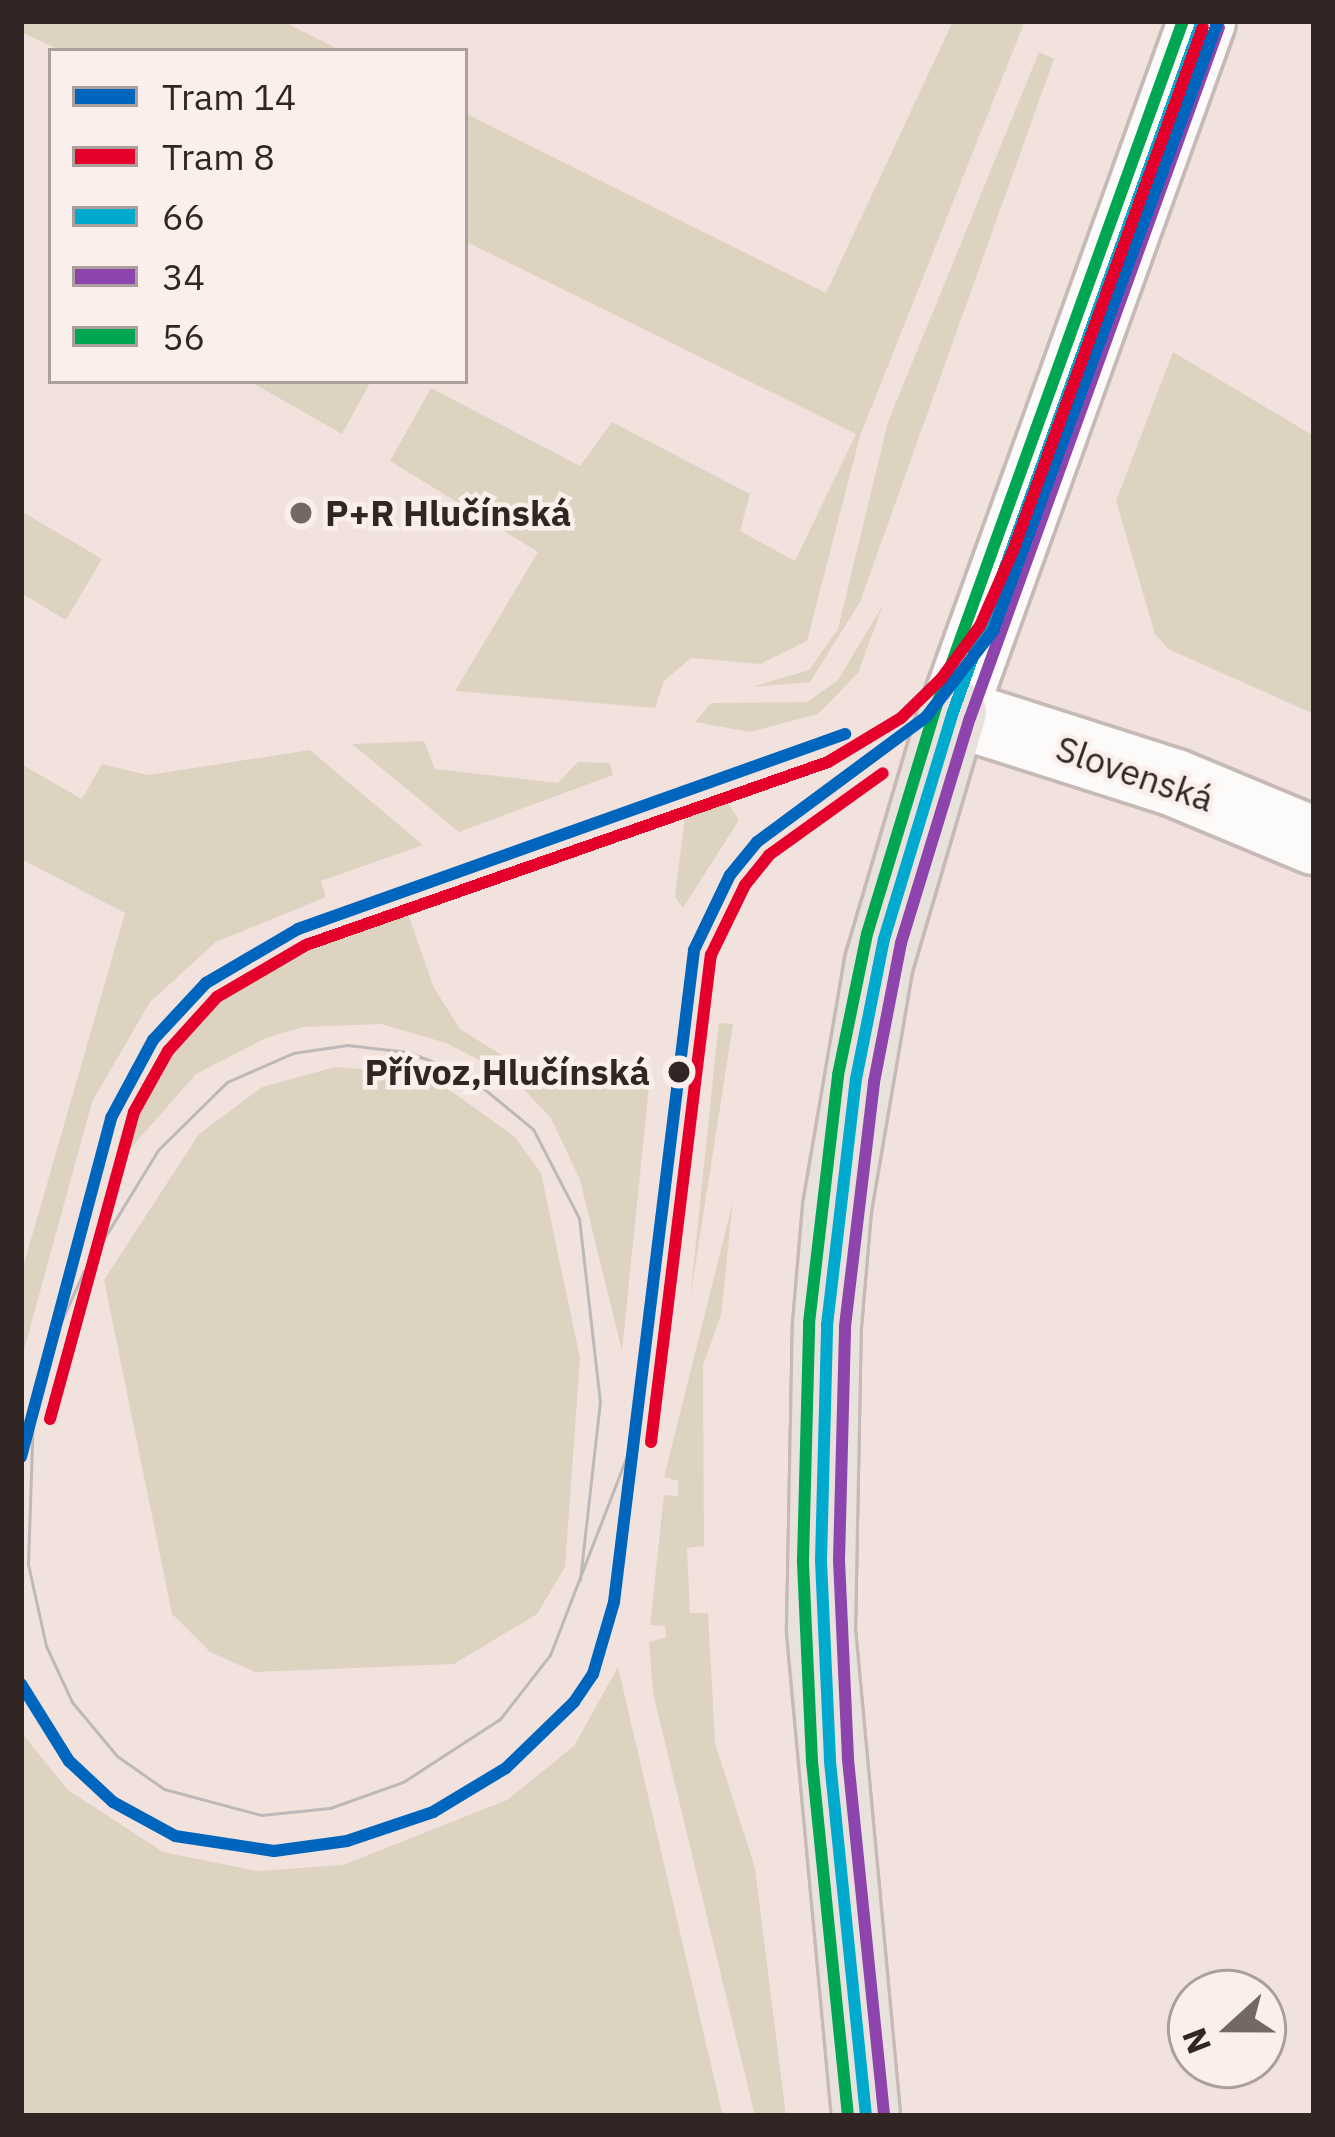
<!DOCTYPE html>
<html>
<head>
<meta charset="utf-8">
<style>
	body { margin:0 }
	#map { position:relative; width:1335px; height:2137px; overflow:hidden; background:#f2e2de; font-family:"IBM Plex Sans",sans-serif }
	div>[style] { position:absolute }
	.green>* { inset:0; background:#ded3c0 }
	.roads { filter:drop-shadow(3px 0 #c6bab6) drop-shadow(-3px 0 #c6bab6) drop-shadow(0 3px #c6bab6) drop-shadow(0 -3px #c6bab6) }
	.minor>* { height:66px; margin:-33px; padding:0 33px; transform-origin:33px; border-radius:33px; background:#fdfbfa }
	.major>* { height:66px; margin:-33px; padding:0 33px; transform-origin:33px; border-radius:33px; background:#e9e1db }
	.tram>* { height:3px; margin:-1.5px; padding:0 1.5px; transform-origin:1.5px; border-radius:1.5px; background:#bdb9b9 }
	.bus-1>* { height:12px; margin:-6px; padding:0 6px; transform-origin:6px; border-radius:6px; background:#00a9ce }
	.bus-2>* { height:12px; margin:-6px; padding:0 6px; transform-origin:6px; border-radius:6px; background:#8e44ad }
	.bus-3>* { height:12px; margin:-6px; padding:0 6px; transform-origin:6px; border-radius:6px; background:#00a651 }
	.tram-1>* { height:12px; margin:-6px; padding:0 6px; transform-origin:6px; border-radius:6px; background:#0065bd }
	.tram-2>* { height:12px; margin:-6px; padding:0 6px; transform-origin:6px; border-radius:6px; background:#e4002b }
	.dots>* { width:33px; height:33px; translate:-50% -50%; box-sizing:border-box; border:6px solid #fbefec; border-radius:50% }
	span { translate:-50% -50%; white-space:nowrap; text-align:center; line-height:1.15; -webkit-text-stroke:9px #fbefec; paint-order:stroke }
	.poi-label { font-size:36px; color:#312623; font-weight:700 }
	.left { translate:0 -50%; text-align:left }
	.street-label { font-size:36px; color:#312623 }
	.stop-label { font-size:36px; color:#312623; font-weight:700 }
	.right { translate:-100% -50%; text-align:right }
	.frame { position:absolute; inset:0; border:24px solid #312623; pointer-events:none }
	.legend { position:absolute; left:48px; top:48px; width:420px; height:336px; box-sizing:border-box; background:#fbefec; border:3px solid #aa9f9c; margin:0; padding:15px 21px; list-style:none; font-size:36px; color:#312623 }
	.legend li { display:flex; align-items:center; gap:24px; height:60px }
	.legend b { width:60px; border:3px solid #aa9f9c }
	.north { position:absolute; left:1167px; top:1969px; width:120px; height:120px; box-sizing:border-box; background:#fbefec; border:3px solid #aa9f9c; border-radius:50%; rotate:249deg; font-size:33px; font-weight:700; line-height:48px; text-align:center; color:#312623 }
	.north::after { content:''; display:block; margin:auto; width:42px; height:54px; background:#756864; clip-path:polygon(50% 0,100% 100%,50% 72%,0 100%) }
</style>
</head>
<body>
<div id="map">
	<div class="green">
		<i style="clip-path:polygon(21px 21px,282px 21px,342px 51px,62px 51px,21px 32px)"></i>
		<i style="clip-path:polygon(953px 21px,1025px 21px,860px 436px,807px 641px,760px 664px,691px 658px,664px 681px,655px 708px,455px 691px,538px 552px,390px 461px,431px 388px,580px 466px,612px 422px,750px 494px,740px 531px,795px 561px,856px 434px,465px 241px,465px 113px,826px 293px)"></i>
		<i style="clip-path:polygon(1039px 52px,1054px 59px,860px 602px,810px 682px,752px 687px,809px 670px,838px 629px,888px 422px)"></i>
		<i style="clip-path:polygon(1173px 352px,1314px 436px,1314px 714px,1168px 649px,1155px 634px,1116px 501px)"></i>
		<i style="clip-path:polygon(249px 381px,371px 381px,342px 434px)"></i>
		<i style="clip-path:polygon(21px 511px,102px 559px,66px 620px,21px 593px)"></i>
		<i style="clip-path:polygon(883px 605px,858px 673px,818px 714px,750px 732px,695px 722px,711px 703px,807px 702px,838px 680px)"></i>
		<i style="clip-path:polygon(424px 741px,435px 769px,558px 783px,578px 762px,610px 763px,613px 775px,459px 832px,352px 744px)"></i>
		<i style="clip-path:polygon(310px 750px,423px 845px,321px 881px,326px 897px,216px 942px,150px 1002px,92px 1102px,21px 1361px,21px 1274px,125px 913px,21px 859px,21px 764px,82px 799px,102px 764px,148px 775px)"></i>
		<i style="clip-path:polygon(726px 800px,739px 820px,683px 908px,675px 897px,685px 815px)"></i>
		<i style="clip-path:polygon(407px 911px,434px 988px,460px 1029px,521px 1067px,649px 1086px,622px 1351px,580px 1180px,551px 1118px,512px 1077px,446px 1043px,381px 1024px,303px 1027px,266px 1038px,196px 1074px,123px 1157px,143px 1093px,191px 1025px,279px 960px)"></i>
		<i style="clip-path:polygon(719px 1023px,733px 1024px,690px 1300px,715px 1059px)"></i>
		<i style="clip-path:polygon(335px 1067px,417px 1074px,454px 1093px,514px 1136px,541px 1173px,580px 1358px,565px 1567px,537px 1614px,454px 1664px,255px 1672px,210px 1652px,172px 1614px,104px 1280px,199px 1134px,262px 1087px)"></i>
		<i style="clip-path:polygon(733px 1201px,721px 1315px,703px 1365px,704px 1546px,687px 1548px,690px 1613px,708px 1613px,715px 1743px,755px 1868px,786px 2116px,755px 2116px,653px 1693px,649px 1642px,666px 1637px,665px 1626px,650px 1625px,664px 1495px,678px 1496px,678px 1481px,664px 1477px)"></i>
		<i style="clip-path:polygon(618px 1667px,723px 2116px,21px 2116px,21px 1732px,68px 1790px,163px 1852px,257px 1871px,343px 1865px,507px 1800px,574px 1746px)"></i>
	</div>
	<div class="roads">
		<div class="minor">
			<i style="left:1202px;top:21px;width:734px;rotate:109.82deg"></i>
			<i style="left:953px;top:712px;width:233px;rotate:17.7deg"></i>
			<i style="left:1175px;top:783px;width:151px;rotate:22.6deg"></i>
		</div>
		<div class="major">
			<i style="left:866px;top:2116px;width:489px;rotate:-95.3deg"></i>
			<i style="left:821px;top:1629px;width:304px;rotate:-88.9deg"></i>
			<i style="left:827px;top:1325px;width:117px;rotate:-85.1deg"></i>
			<i style="left:837px;top:1208px;width:249px;rotate:-80.3deg"></i>
			<i style="left:879px;top:963px;width:262px;rotate:-73.6deg"></i>
		</div>
	</div>
	<div class="tram">
		<i style="left:51px;top:1344px;width:78px;rotate:-65.7deg"></i>
		<i style="left:83px;top:1273px;width:144px;rotate:-58.6deg"></i>
		<i style="left:158px;top:1150px;width:97px;rotate:-44.6deg"></i>
		<i style="left:227px;top:1082px;width:72px;rotate:-23.7deg"></i>
		<i style="left:293px;top:1053px;width:55px;rotate:-8.4deg"></i>
		<i style="left:347px;top:1045px;width:61px;rotate:6.5deg"></i>
		<i style="left:408px;top:1052px;width:63px;rotate:21.3deg"></i>
		<i style="left:467px;top:1075px;width:85px;rotate:39.3deg"></i>
		<i style="left:533px;top:1129px;width:100px;rotate:62.7deg"></i>
		<i style="left:579px;top:1218px;width:184px;rotate:83.5deg"></i>
		<i style="left:600px;top:1401px;width:180px;rotate:96.4deg"></i>
		<i style="left:33px;top:1414px;width:150px;rotate:91.9deg"></i>
		<i style="left:28px;top:1564px;width:84px;rotate:77.6deg"></i>
		<i style="left:46px;top:1646px;width:62px;rotate:65.1deg"></i>
		<i style="left:72px;top:1702px;width:70px;rotate:50.2deg"></i>
		<i style="left:117px;top:1756px;width:57px;rotate:35.1deg"></i>
		<i style="left:164px;top:1789px;width:100px;rotate:15deg"></i>
		<i style="left:261px;top:1815px;width:69px;rotate:-5.8deg"></i>
		<i style="left:330px;top:1808px;width:77px;rotate:-19.6deg"></i>
		<i style="left:403px;top:1782px;width:116px;rotate:-33deg"></i>
		<i style="left:500px;top:1719px;width:81px;rotate:-52deg"></i>
		<i style="left:550px;top:1655px;width:230px;rotate:-68.9deg"></i>
	</div>
	<div class="bus-1">
		<i style="left:866px;top:2116px;width:359px;rotate:-95.8deg"></i>
		<i style="left:830px;top:1759px;width:199px;rotate:-92.6deg"></i>
		<i style="left:821px;top:1560px;width:235px;rotate:-88.5deg"></i>
		<i style="left:827px;top:1325px;width:248px;rotate:-83.3deg"></i>
		<i style="left:856px;top:1079px;width:143px;rotate:-78.7deg"></i>
		<i style="left:884px;top:939px;width:237px;rotate:-73.1deg"></i>
		<i style="left:953px;top:712px;width:734px;rotate:-70.18deg"></i>
	</div>
	<div class="bus-2">
		<i style="left:884px;top:2114px;width:358px;rotate:-95.8deg"></i>
		<i style="left:848px;top:1758px;width:198px;rotate:-92.6deg"></i>
		<i style="left:839px;top:1560px;width:234px;rotate:-88.5deg"></i>
		<i style="left:845px;top:1326px;width:246px;rotate:-83.2deg"></i>
		<i style="left:874px;top:1082px;width:142px;rotate:-79deg"></i>
		<i style="left:901px;top:943px;width:235px;rotate:-73deg"></i>
		<i style="left:970px;top:718px;width:734px;rotate:-70.18deg"></i>
	</div>
	<div class="bus-3">
		<i style="left:848px;top:2116px;width:357px;rotate:-95.8deg"></i>
		<i style="left:812px;top:1761px;width:201px;rotate:-92.6deg"></i>
		<i style="left:803px;top:1560px;width:237px;rotate:-88.5deg"></i>
		<i style="left:809px;top:1323px;width:250px;rotate:-83.3deg"></i>
		<i style="left:838px;top:1075px;width:144px;rotate:-78.4deg"></i>
		<i style="left:867px;top:934px;width:237px;rotate:-73.1deg"></i>
		<i style="left:936px;top:707px;width:729px;rotate:-70.2deg"></i>
	</div>
	<div class="tram-1">
		<i style="left:21px;top:1457px;width:351px;rotate:-75.1deg"></i>
		<i style="left:111px;top:1118px;width:89px;rotate:-61.7deg"></i>
		<i style="left:153px;top:1040px;width:78px;rotate:-47.1deg"></i>
		<i style="left:206px;top:983px;width:107px;rotate:-30.4deg"></i>
		<i style="left:298px;top:929px;width:581px;rotate:-19.62deg"></i>
		<i style="left:21px;top:1684px;width:91px;rotate:58.1deg"></i>
		<i style="left:69px;top:1761px;width:60px;rotate:43deg"></i>
		<i style="left:113px;top:1802px;width:71px;rotate:28.7deg"></i>
		<i style="left:175px;top:1836px;width:100px;rotate:8.6deg"></i>
		<i style="left:274px;top:1851px;width:74px;rotate:-7.8deg"></i>
		<i style="left:347px;top:1841px;width:91px;rotate:-18.6deg"></i>
		<i style="left:433px;top:1812px;width:85px;rotate:-31.1deg"></i>
		<i style="left:506px;top:1768px;width:95px;rotate:-44.1deg"></i>
		<i style="left:574px;top:1702px;width:34px;rotate:-56deg"></i>
		<i style="left:593px;top:1674px;width:75px;rotate:-73.7deg"></i>
		<i style="left:614px;top:1602px;width:657px;rotate:-83deg"></i>
		<i style="left:694px;top:950px;width:83px;rotate:-64.4deg"></i>
		<i style="left:730px;top:875px;width:43px;rotate:-50.7deg"></i>
		<i style="left:757px;top:842px;width:210px;rotate:-36.5deg"></i>
		<i style="left:926px;top:717px;width:109px;rotate:-52.1deg"></i>
		<i style="left:993px;top:631px;width:650px;rotate:-69.75deg"></i>
	</div>
	<div class="tram-2">
		<i style="left:50px;top:1419px;width:318px;rotate:-74.7deg"></i>
		<i style="left:134px;top:1112px;width:70px;rotate:-60.9deg"></i>
		<i style="left:168px;top:1051px;width:73px;rotate:-47.8deg"></i>
		<i style="left:217px;top:997px;width:103px;rotate:-30.3deg"></i>
		<i style="left:306px;top:945px;width:553px;rotate:-19.32deg"></i>
		<i style="left:828px;top:762px;width:85px;rotate:-31.1deg"></i>
		<i style="left:901px;top:718px;width:56px;rotate:-44.3deg"></i>
		<i style="left:941px;top:679px;width:66px;rotate:-53.7deg"></i>
		<i style="left:980px;top:626px;width:82px;rotate:-66.3deg"></i>
		<i style="left:1013px;top:551px;width:557px;rotate:-70.07deg"></i>
		<i style="left:651px;top:1442px;width:491px;rotate:-83deg"></i>
		<i style="left:711px;top:955px;width:78px;rotate:-64.1deg"></i>
		<i style="left:745px;top:885px;width:38px;rotate:-51deg"></i>
		<i style="left:769px;top:855px;width:140px;rotate:-35.7deg"></i>
	</div>
	<div class="dots">
		<i style="left:301px;top:513px;background:#756864"></i>
		<i style="left:679px;top:1072px;background:#312623"></i>
	</div>
	<div class="poi-label">
		<span class="left" style="left:325px;top:513px">P+R Hlučínská</span>
	</div>
	<div class="street-label">
		<span style="left:1135px;top:773px;rotate:19deg">Slovenská</span>
	</div>
	<div class="stop-label">
		<span class="right" style="left:650px;top:1072px">Přívoz,Hlučínská</span>
	</div>
	<div class="frame"></div>
	<ul class="legend">
	<li><b style="height:15px;background:#0065bd"></b>Tram 14</li>
	<li><b style="height:15px;background:#e4002b"></b>Tram 8</li>
	<li><b style="height:15px;background:#00a9ce"></b>66</li>
	<li><b style="height:15px;background:#8e44ad"></b>34</li>
	<li><b style="height:15px;background:#00a651"></b>56</li>
	</ul>
	<div class="north">N</div>
</div>
</body>
</html>
